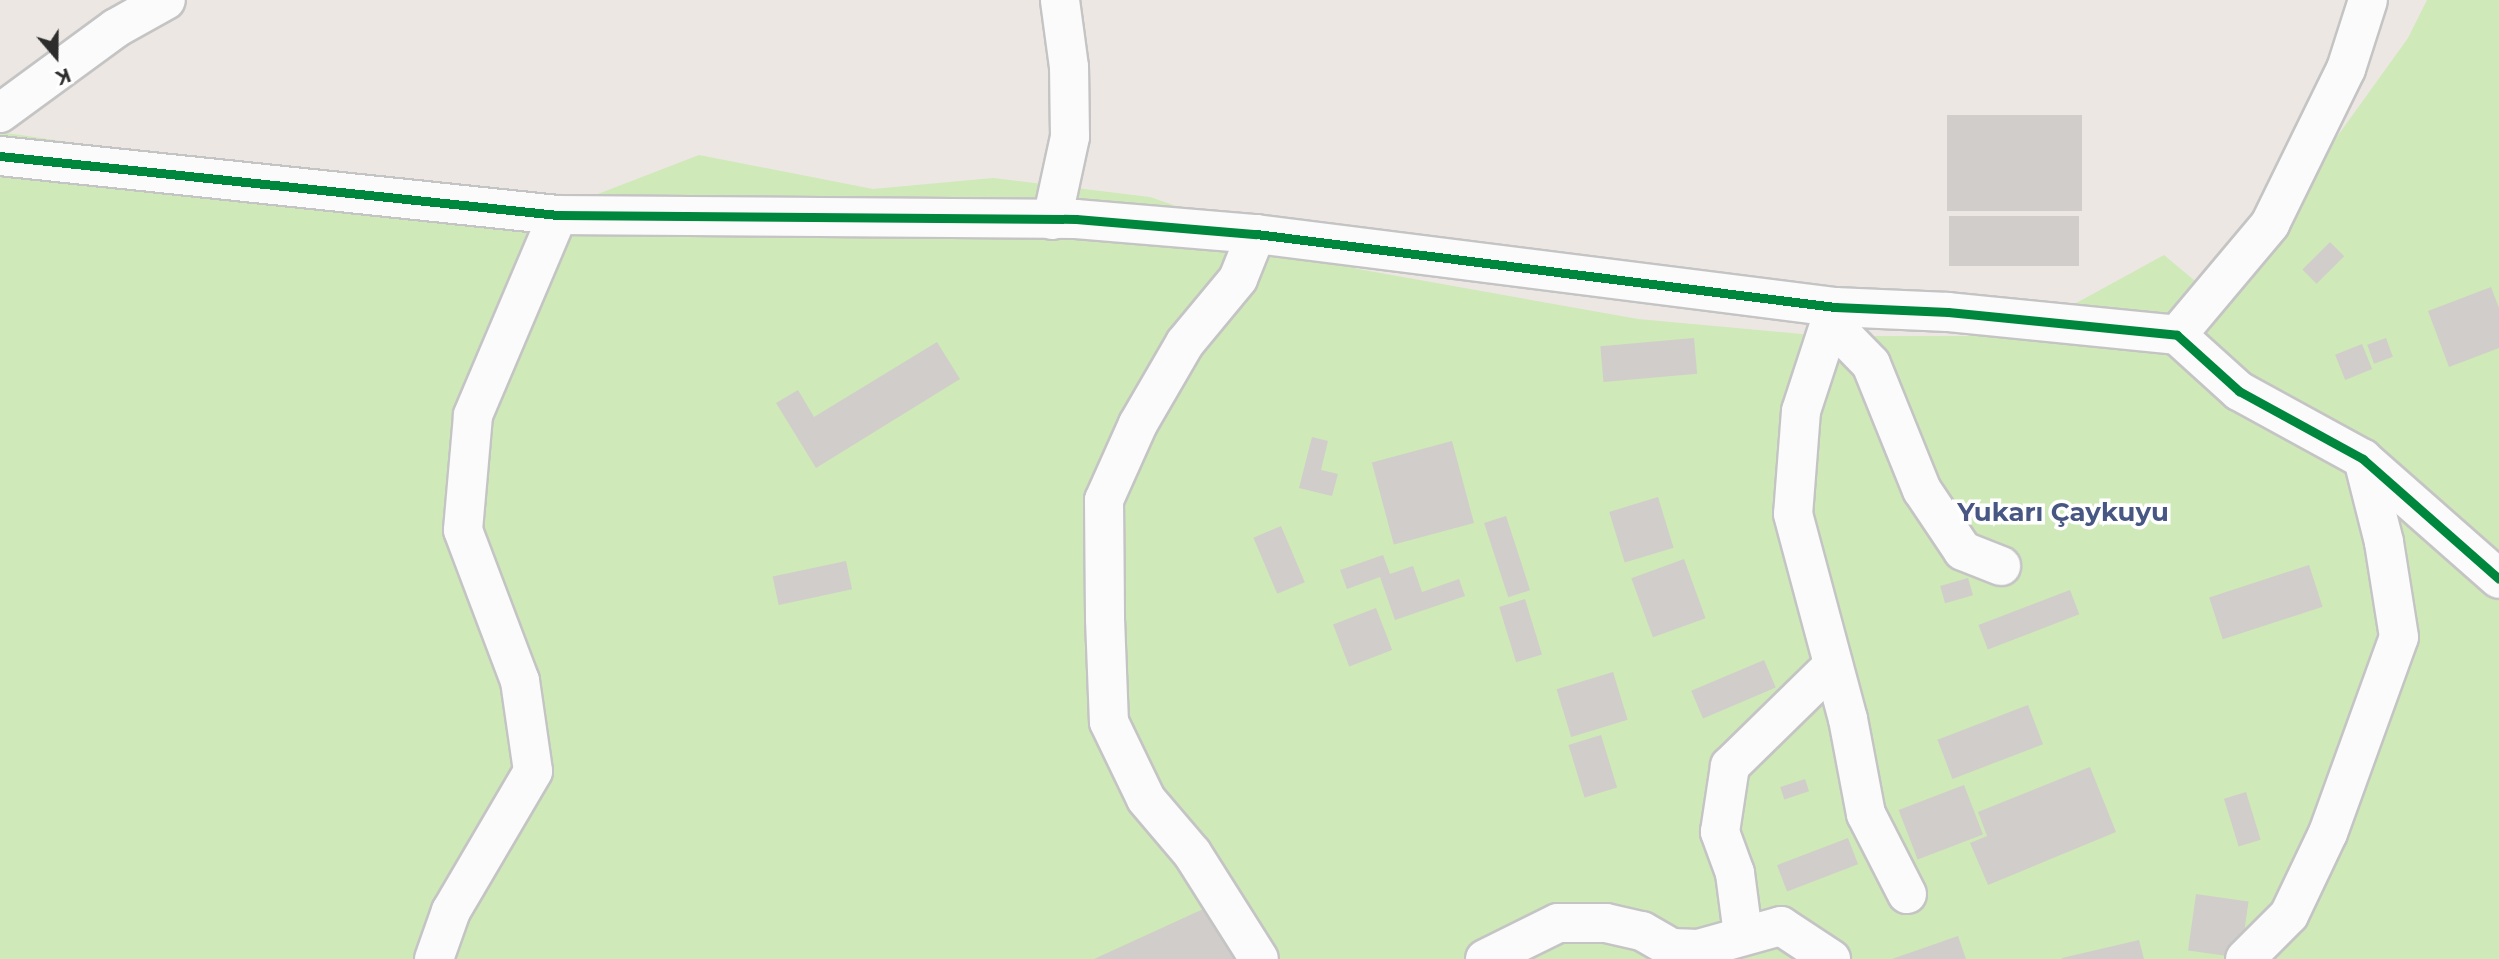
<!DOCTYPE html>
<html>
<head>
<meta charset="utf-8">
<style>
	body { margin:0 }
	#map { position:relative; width:2499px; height:959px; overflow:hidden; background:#ece7e3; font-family:Montserrat,sans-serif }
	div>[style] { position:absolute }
	.green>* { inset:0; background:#cfe9b9 }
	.building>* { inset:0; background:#d1cdca; transform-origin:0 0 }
	.roads { filter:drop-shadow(2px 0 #c5c4c4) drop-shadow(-2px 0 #c5c4c4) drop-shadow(0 2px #c5c4c4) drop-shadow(0 -2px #c5c4c4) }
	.minor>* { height:38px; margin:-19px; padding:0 19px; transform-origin:19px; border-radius:19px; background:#fcfbfb }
	.cycleway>* { height:9px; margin:-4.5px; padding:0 4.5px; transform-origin:4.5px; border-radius:4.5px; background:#00873e }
	span { translate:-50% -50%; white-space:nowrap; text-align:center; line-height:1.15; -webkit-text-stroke:7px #fff; paint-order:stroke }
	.quarter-label { font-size:26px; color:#485683; font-weight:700 }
	.north { position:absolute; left:21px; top:21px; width:70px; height:70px; -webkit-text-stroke:5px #fff; paint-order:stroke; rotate:160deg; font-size:19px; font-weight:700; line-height:28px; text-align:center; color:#2d2d2d }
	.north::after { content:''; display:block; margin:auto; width:24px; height:32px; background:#2d2d2d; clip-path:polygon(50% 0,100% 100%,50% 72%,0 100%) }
</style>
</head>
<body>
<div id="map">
	<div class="green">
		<i style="clip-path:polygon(2427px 0,2499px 0,2499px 959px,0 959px,0 132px,204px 162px,572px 204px,699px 155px,873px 189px,993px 178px,1150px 197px,1358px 269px,1638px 319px,1823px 336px,2016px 336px,2164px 255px,2219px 301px,2408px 38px)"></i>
	</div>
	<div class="building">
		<i style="left:2082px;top:115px;width:96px;height:135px;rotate:90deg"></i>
		<i style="left:2079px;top:216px;width:50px;height:130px;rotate:90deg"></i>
		<i style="left:2330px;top:242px;width:20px;height:39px;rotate:45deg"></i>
		<i style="clip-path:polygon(2491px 287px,2499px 308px,2499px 348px,2449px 367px,2428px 311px)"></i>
		<i style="left:1694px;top:338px;width:36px;height:94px;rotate:85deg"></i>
		<i style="left:2386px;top:338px;width:20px;height:20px;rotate:70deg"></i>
		<i style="clip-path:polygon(937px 342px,960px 379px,816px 468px,776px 403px,798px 390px,814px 417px)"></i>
		<i style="left:2362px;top:344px;width:27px;height:29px;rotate:68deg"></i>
		<i style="clip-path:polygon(1312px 437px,1328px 441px,1321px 470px,1338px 474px,1332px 496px,1299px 488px)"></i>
		<i style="left:1452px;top:441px;width:85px;height:83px;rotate:75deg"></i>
		<i style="left:1658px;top:497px;width:53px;height:51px;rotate:73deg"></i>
		<i style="left:1506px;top:516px;width:78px;height:23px;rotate:72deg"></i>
		<i style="left:1281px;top:526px;width:61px;height:30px;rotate:67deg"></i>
		<i style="clip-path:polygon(1383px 555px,1390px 574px,1413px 566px,1422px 592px,1459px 579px,1465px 596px,1395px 620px,1380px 577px,1347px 589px,1340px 570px)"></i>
		<i style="left:1684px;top:559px;width:63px;height:56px;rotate:70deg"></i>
		<i style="left:846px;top:561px;width:29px;height:75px;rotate:78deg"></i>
		<i style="left:2309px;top:565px;width:44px;height:105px;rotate:72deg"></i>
		<i style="left:1968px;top:578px;width:18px;height:29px;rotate:74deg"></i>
		<i style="left:2070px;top:590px;width:26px;height:98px;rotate:69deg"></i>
		<i style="left:1525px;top:599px;width:58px;height:27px;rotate:73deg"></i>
		<i style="left:1376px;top:608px;width:45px;height:46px;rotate:69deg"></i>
		<i style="left:1764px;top:660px;width:30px;height:79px;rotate:67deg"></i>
		<i style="left:1613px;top:672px;width:50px;height:59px;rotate:73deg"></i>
		<i style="left:2028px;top:705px;width:42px;height:97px;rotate:69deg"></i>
		<i style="left:1601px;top:735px;width:55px;height:34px;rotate:73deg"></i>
		<i style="clip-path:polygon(2090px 767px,2116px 832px,1988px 885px,1970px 843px,1987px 836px,1978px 812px)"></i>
		<i style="left:1805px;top:779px;width:13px;height:26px;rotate:72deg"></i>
		<i style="left:1964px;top:785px;width:53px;height:70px;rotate:69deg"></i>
		<i style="left:2246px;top:792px;width:50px;height:23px;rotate:73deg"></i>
		<i style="left:1848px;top:838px;width:28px;height:76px;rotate:69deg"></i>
		<i style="left:2196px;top:894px;width:53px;height:57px;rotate:8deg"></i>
		<i style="clip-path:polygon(1212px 905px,1237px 959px,1094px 959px)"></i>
		<i style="clip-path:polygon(1958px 936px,1966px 959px,1892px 959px)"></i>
		<i style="clip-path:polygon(2139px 940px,2144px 959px,2062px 959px,2062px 958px)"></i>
	</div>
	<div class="roads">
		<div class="minor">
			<i style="left:0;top:113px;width:144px;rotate:-36.2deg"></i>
			<i style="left:116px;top:28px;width:57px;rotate:-29.2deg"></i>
			<i style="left:0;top:156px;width:561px;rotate:6.04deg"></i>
			<i style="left:558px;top:215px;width:518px;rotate:0.44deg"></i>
			<i style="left:1076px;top:219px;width:181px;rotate:4.8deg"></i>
			<i style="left:1256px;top:234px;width:584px;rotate:7.19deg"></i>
			<i style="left:1835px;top:307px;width:113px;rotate:2.5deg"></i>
			<i style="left:1948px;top:312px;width:230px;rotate:5.7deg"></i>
			<i style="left:2177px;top:335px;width:84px;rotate:42.1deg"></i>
			<i style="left:2239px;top:391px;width:141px;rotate:28.7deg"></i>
			<i style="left:2363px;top:459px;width:181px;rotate:41.4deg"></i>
			<i style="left:1052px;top:220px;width:85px;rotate:-77.8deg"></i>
			<i style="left:1070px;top:137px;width:70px;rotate:-90.8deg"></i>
			<i style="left:1069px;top:67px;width:68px;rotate:-97.7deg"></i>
			<i style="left:1256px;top:234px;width:48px;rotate:111.8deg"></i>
			<i style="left:1238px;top:279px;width:83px;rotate:129.6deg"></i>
			<i style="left:1185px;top:343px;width:94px;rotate:120.1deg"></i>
			<i style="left:1138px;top:424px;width:83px;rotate:114.1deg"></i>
			<i style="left:1104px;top:500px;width:119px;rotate:89.5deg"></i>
			<i style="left:1105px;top:619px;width:103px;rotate:87.8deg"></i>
			<i style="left:1109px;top:722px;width:85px;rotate:64.3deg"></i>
			<i style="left:1146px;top:799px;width:71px;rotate:49.6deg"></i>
			<i style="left:1192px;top:853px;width:125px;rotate:57.7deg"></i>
			<i style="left:1835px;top:307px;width:109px;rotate:108.1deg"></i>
			<i style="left:1801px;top:411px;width:103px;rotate:94.4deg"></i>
			<i style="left:1793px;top:514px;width:212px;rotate:75deg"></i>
			<i style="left:1848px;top:719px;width:97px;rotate:79.3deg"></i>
			<i style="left:1866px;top:814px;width:90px;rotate:62.9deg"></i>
			<i style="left:1831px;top:323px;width:57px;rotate:45.7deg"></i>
			<i style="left:1871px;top:364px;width:136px;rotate:68deg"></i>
			<i style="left:1922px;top:490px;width:73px;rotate:56.1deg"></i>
			<i style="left:1963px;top:551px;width:41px;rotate:21.5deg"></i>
			<i style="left:2177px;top:335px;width:145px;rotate:-50deg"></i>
			<i style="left:2270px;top:224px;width:173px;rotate:-63.9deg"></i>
			<i style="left:2346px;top:69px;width:72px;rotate:-72.3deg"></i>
			<i style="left:1743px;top:934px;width:62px;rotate:-97.5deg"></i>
			<i style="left:1735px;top:873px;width:44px;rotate:-110.1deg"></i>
			<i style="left:1720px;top:832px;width:67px;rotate:-81.4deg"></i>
			<i style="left:1730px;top:766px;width:144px;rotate:-44.4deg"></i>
			<i style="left:434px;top:959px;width:51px;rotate:-70.5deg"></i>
			<i style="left:451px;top:911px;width:162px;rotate:-59.6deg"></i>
			<i style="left:533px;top:771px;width:91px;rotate:-98.2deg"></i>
			<i style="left:520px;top:681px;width:161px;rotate:-110.7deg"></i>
			<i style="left:463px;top:530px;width:115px;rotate:-85deg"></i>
			<i style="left:473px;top:415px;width:217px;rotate:-67deg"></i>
			<i style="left:1485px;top:959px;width:81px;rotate:-26.3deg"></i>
			<i style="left:1558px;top:923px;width:48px"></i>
			<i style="left:1606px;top:923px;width:37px;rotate:13deg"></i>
			<i style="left:1642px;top:931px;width:34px;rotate:30deg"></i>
			<i style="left:1672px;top:948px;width:26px;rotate:2deg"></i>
			<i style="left:1698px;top:949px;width:86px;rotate:-15.5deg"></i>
			<i style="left:1781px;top:926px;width:60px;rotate:33.4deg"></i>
			<i style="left:2245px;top:959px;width:62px;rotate:-45deg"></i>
			<i style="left:2289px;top:915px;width:91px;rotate:-64.6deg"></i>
			<i style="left:2328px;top:833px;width:208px;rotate:-70.1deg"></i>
			<i style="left:2399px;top:637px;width:96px;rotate:-99deg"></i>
			<i style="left:2384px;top:542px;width:86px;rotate:-104.2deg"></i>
		</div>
	</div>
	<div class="cycleway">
		<i style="left:0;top:156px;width:561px;rotate:6.04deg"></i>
		<i style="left:558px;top:215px;width:518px;rotate:0.44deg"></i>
		<i style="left:1076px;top:219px;width:181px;rotate:4.8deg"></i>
		<i style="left:1256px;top:234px;width:584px;rotate:7.19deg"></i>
		<i style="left:1835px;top:307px;width:113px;rotate:2.5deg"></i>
		<i style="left:1948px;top:312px;width:230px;rotate:5.7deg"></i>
		<i style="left:2177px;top:335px;width:84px;rotate:42.1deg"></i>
		<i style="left:2239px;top:391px;width:141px;rotate:28.7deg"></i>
		<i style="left:2363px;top:459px;width:181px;rotate:41.4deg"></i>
	</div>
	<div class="quarter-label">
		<span style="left:2063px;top:513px">Yukarı Çaykuyu</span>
	</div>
	<div class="north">K</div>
</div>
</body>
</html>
